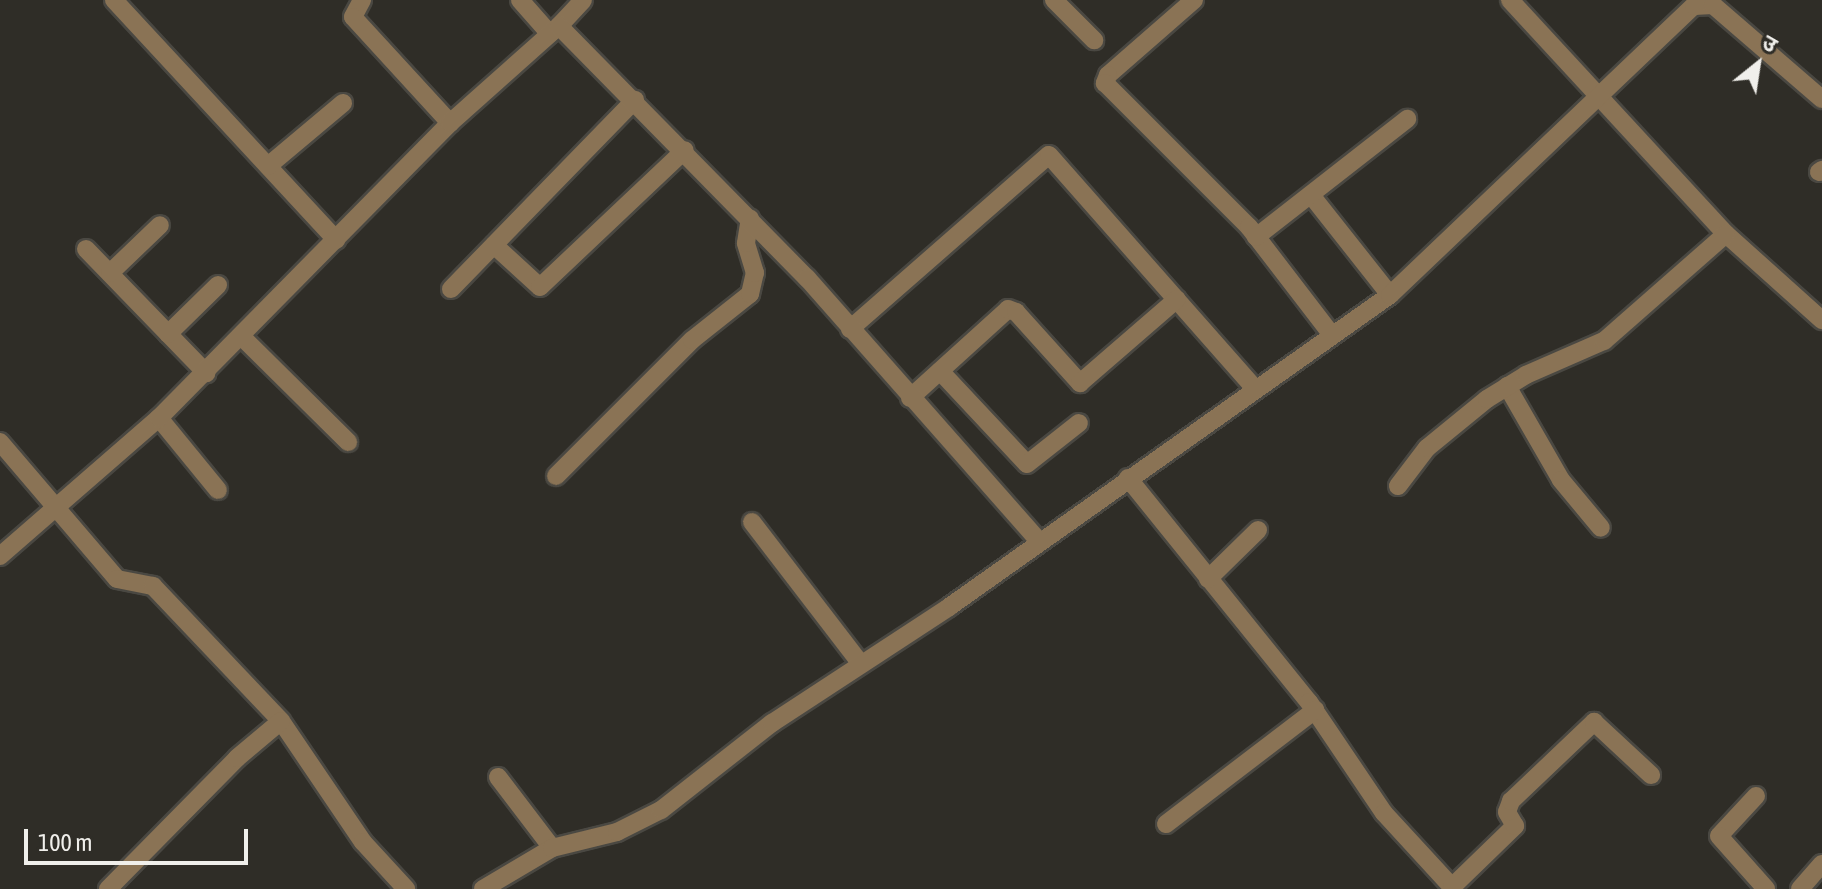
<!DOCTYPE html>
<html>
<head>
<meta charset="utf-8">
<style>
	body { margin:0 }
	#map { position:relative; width:1822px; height:889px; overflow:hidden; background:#2f2d27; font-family:"Asap Condensed","Noto Sans Devanagari",sans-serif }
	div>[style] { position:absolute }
	.roads { filter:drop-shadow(2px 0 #4a4842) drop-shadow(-2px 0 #4a4842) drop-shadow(0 2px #4a4842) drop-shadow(0 -2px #4a4842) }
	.minor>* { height:18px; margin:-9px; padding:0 9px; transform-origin:9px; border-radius:9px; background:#8a7355 }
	span { translate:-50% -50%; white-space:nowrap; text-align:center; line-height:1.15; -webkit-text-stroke:8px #2f2d27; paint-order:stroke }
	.north { position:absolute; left:1718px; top:24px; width:80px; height:80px; -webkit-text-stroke:6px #2f2d27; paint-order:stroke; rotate:30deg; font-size:22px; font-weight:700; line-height:32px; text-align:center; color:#f0efeb }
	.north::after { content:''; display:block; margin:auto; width:28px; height:36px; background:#f0efeb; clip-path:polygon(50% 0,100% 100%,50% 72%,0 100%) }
	.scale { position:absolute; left:24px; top:829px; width:224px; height:36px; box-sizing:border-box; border:4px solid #f0efeb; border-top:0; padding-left:10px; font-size:24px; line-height:28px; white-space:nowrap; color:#f0efeb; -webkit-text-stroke:6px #2f2d27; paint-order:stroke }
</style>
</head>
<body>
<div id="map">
	<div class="roads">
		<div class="minor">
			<i style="left:114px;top:0;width:327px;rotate:47.2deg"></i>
			<i style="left:362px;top:0;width:19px;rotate:118deg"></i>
			<i style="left:353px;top:17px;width:144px;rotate:47.5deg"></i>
			<i style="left:520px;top:0;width:45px;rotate:48.6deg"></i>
			<i style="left:1054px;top:0;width:57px;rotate:45deg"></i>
			<i style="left:1194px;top:0;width:114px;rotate:138.9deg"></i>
			<i style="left:1108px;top:75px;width:9px;rotate:111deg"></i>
			<i style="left:1105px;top:83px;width:204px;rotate:45deg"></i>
			<i style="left:1249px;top:227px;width:136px;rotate:52.5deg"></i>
			<i style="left:1510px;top:0;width:318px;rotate:47.3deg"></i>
			<i style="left:1726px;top:234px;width:129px;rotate:41.9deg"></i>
			<i style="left:559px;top:26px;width:35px;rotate:-47deg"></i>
			<i style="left:268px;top:166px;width:98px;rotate:-40deg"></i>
			<i style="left:1819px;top:172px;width:4px;rotate:-34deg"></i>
			<i style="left:1311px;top:195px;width:127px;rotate:51.7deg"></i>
			<i style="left:1256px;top:237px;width:192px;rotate:-38deg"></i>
			<i style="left:494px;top:245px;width:62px;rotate:42.4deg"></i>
			<i style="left:540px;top:287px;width:199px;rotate:-43.4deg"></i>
			<i style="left:86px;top:249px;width:173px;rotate:45.9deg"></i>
			<i style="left:110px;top:273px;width:69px;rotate:-43.8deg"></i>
			<i style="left:451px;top:289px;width:264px;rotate:-45.8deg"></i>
			<i style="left:850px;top:329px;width:264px;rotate:-41.2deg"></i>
			<i style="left:1049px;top:155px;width:312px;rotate:48.6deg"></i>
			<i style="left:168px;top:334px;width:70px;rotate:-44.4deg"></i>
			<i style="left:243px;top:338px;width:148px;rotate:44.7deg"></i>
			<i style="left:940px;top:371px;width:127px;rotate:46.9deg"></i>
			<i style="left:1027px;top:464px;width:66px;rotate:-38.3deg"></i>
			<i style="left:1507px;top:386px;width:108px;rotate:60.1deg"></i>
			<i style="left:1561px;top:480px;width:62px;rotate:50.2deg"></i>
			<i style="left:910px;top:398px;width:132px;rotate:-42.2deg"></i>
			<i style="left:1008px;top:309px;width:9px;rotate:21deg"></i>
			<i style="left:1016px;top:312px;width:96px;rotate:48deg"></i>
			<i style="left:1080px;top:383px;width:128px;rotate:-40.9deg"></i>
			<i style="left:159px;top:418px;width:93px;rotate:50.7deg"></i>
			<i style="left:0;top:442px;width:180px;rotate:49.5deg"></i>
			<i style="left:117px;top:579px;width:37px;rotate:11deg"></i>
			<i style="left:153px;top:586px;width:186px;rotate:46.5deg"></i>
			<i style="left:281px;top:721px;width:146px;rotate:55.9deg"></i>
			<i style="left:363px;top:842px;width:64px;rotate:47.5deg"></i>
			<i style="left:556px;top:476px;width:192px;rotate:-45deg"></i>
			<i style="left:692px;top:340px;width:74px;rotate:-38.4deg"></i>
			<i style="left:750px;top:294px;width:22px;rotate:-77deg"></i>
			<i style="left:755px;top:273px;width:31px;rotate:-107deg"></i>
			<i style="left:746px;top:243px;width:25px;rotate:-81deg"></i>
			<i style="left:1128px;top:478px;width:288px;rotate:51.1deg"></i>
			<i style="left:1309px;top:702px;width:134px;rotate:56deg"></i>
			<i style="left:1384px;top:813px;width:103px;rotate:47.4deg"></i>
			<i style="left:1398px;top:486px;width:48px;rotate:-52.7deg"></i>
			<i style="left:1427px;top:448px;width:77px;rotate:-39.2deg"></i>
			<i style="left:1487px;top:399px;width:46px;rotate:-31.6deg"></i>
			<i style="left:1526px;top:375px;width:85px;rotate:-23.6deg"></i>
			<i style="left:1604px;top:341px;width:162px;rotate:-41.3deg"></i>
			<i style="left:752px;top:522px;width:178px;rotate:52.5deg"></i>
			<i style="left:0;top:556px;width:211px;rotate:-41deg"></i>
			<i style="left:159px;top:418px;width:414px;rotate:-45.4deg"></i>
			<i style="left:450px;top:123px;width:146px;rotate:-41.7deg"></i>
			<i style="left:559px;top:26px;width:354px;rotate:45.5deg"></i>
			<i style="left:807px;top:278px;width:351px;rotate:48.6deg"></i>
			<i style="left:1208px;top:579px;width:70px;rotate:-44.4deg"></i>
			<i style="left:498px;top:777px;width:89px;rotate:52.7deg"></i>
			<i style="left:1756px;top:796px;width:54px;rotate:132.8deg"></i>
			<i style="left:1719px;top:836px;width:71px;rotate:48.4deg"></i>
			<i style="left:1166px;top:824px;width:188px;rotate:-37.4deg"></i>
			<i style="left:1452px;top:887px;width:88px;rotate:-44.1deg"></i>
			<i style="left:1515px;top:826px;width:16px;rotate:-120deg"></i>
			<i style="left:1507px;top:812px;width:12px;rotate:-70deg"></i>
			<i style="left:1511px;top:801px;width:115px;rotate:-43.6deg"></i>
			<i style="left:1594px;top:722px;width:78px;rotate:42.9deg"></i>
			<i style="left:108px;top:889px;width:184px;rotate:-45.4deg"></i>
			<i style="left:237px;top:758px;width:57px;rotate:-40.1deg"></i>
			<i style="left:483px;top:889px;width:80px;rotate:-30.7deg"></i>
			<i style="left:552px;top:848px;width:67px;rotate:-13.8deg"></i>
			<i style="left:617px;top:832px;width:49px;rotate:-26.6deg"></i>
			<i style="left:661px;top:810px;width:141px;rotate:-38.1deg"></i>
			<i style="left:772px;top:723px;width:212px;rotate:-33.2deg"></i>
			<i style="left:949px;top:607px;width:540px;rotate:-35.28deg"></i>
			<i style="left:1390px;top:295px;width:419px;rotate:-43.6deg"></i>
			<i style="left:1694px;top:6px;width:19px;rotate:-3deg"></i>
			<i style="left:1713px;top:5px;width:144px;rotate:40.8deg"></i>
			<i style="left:1800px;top:889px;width:33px;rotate:-49deg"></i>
		</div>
	</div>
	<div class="north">उ</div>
	<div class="scale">100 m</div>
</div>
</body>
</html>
